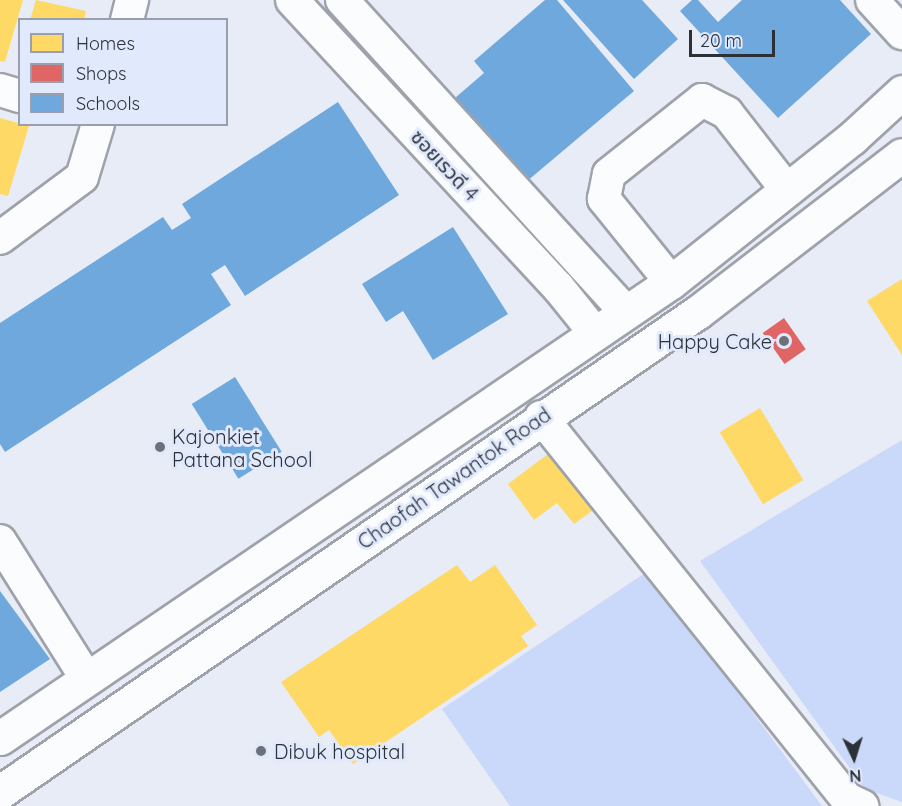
<!DOCTYPE html>
<html>
<head>
<meta charset="utf-8">
<style>
	body { margin:0 }
	#map { position:relative; width:902px; height:806px; overflow:hidden; background:#e7ecf6; font-family:Quicksand,"Noto Sans Thai",sans-serif }
	div>[style] { position:absolute }
	.green>* { inset:0; background:#cad8f9 }
	.homes>* { inset:0; background:#ffd966; transform-origin:0 0 }
	.shops>* { inset:0; background:#e06666; transform-origin:0 0 }
	.schools>* { inset:0; background:#6fa8dc; transform-origin:0 0 }
	.roads { filter:drop-shadow(2px 0 #9ea2aa) drop-shadow(-2px 0 #9ea2aa) drop-shadow(0 2px #9ea2aa) drop-shadow(0 -2px #9ea2aa) }
	.minor>* { height:32px; margin:-16px; padding:0 16px; transform-origin:16px; border-radius:16px; background:#fbfcfe }
	.major>* { height:33px; margin:-16.5px; padding:0 16.5px; transform-origin:16.5px; border-radius:16.5px; background:#fbfcfe }
	.dots>* { width:16px; height:16px; translate:-50% -50%; box-sizing:border-box; border:3px solid #e1e9fc; border-radius:50% }
	span { translate:-50% -50%; white-space:nowrap; text-align:center; line-height:1.15; -webkit-text-stroke:6px #e1e9fc; paint-order:stroke }
	.street-label { font-size:20px; color:#2c3037 }
	.poi-label { font-size:20px; color:#2c3037 }
	.right { translate:-100% -50%; text-align:right }
	.left { translate:0 -50%; text-align:left }
	.legend { position:absolute; left:18px; top:18px; width:210px; height:108px; box-sizing:border-box; background:#e1e9fc; border:2px solid #999fad; margin:0; padding:8px 10px; list-style:none; font-size:18px; color:#2c3037 }
	.legend li { display:flex; align-items:center; gap:12px; height:30px }
	.legend b { width:30px; border:2px solid #999fad }
	.north { position:absolute; left:824px; top:728px; width:60px; height:60px; -webkit-text-stroke:4px #e1e9fc; paint-order:stroke; rotate:176deg; font-size:16px; font-weight:700; line-height:24px; text-align:center; color:#2c3037 }
	.north::after { content:''; display:block; margin:auto; width:21px; height:27px; background:#2c3037; clip-path:polygon(50% 0,100% 100%,50% 72%,0 100%) }
	.scale { position:absolute; left:689px; top:30px; width:86px; height:27px; box-sizing:border-box; border:3px solid #2c3037; border-top:0; padding-left:8px; font-size:18px; line-height:21px; white-space:nowrap; color:#2c3037; -webkit-text-stroke:4px #e1e9fc; paint-order:stroke }
</style>
</head>
<body>
<div id="map">
	<div class="green">
		<i style="clip-path:polygon(902px 440px,902px 802px,865px 789px,700px 561px)"></i>
		<i style="clip-path:polygon(648px 571px,822px 806px,510px 806px,442px 709px)"></i>
	</div>
	<div class="homes">
		<i style="clip-path:polygon(0 0,23px 0,5px 62px,0 61px)"></i>
		<i style="clip-path:polygon(36px 0,86px 11px,84px 20px,30px 20px)"></i>
		<i style="clip-path:polygon(0 118px,29px 126px,8px 196px,0 194px)"></i>
		<i style="clip-path:polygon(902px 279px,902px 355px,867px 301px)"></i>
		<i style="left:760px;top:408px;width:84px;height:47px;rotate:59deg"></i>
		<i style="clip-path:polygon(556px 448px,599px 506px,574px 524px,557px 503px,534px 520px,508px 484px)"></i>
		<i style="clip-path:polygon(457px 565px,470px 582px,495px 565px,537px 625px,521px 636px,528px 646px,353px 764px,329px 730px,319px 737px,281px 682px)"></i>
	</div>
	<div class="shops">
		<i style="left:784px;top:318px;width:38px;height:26px;rotate:55deg"></i>
	</div>
	<div class="schools">
		<i style="clip-path:polygon(545px 0,557px 0,634px 91px,526px 182px,455px 98px,484px 73px,474px 61px)"></i>
		<i style="clip-path:polygon(563px 0,642px 0,678px 39px,634px 79px)"></i>
		<i style="clip-path:polygon(692px 0,698px 0,718px 22px,742px 0,840px 0,871px 34px,778px 118px,680px 11px)"></i>
		<i style="clip-path:polygon(338px 102px,399px 195px,245px 296px,225px 265px,211px 274px,231px 305px,5px 452px,0 444px,0 323px,163px 217px,172px 230px,191px 218px,182px 204px)"></i>
		<i style="clip-path:polygon(453px 227px,508px 314px,433px 360px,403px 311px,386px 322px,362px 284px)"></i>
		<i style="left:235px;top:377px;width:88px;height:51px;rotate:58deg"></i>
		<i style="clip-path:polygon(0 591px,50px 659px,0 692px)"></i>
	</div>
	<div class="roads">
		<div class="minor">
			<i style="left:292px;top:0;width:391px;rotate:47.2deg"></i>
			<i style="left:558px;top:287px;width:59px;rotate:51.2deg"></i>
			<i style="left:342px;top:0;width:420px;rotate:47.7deg"></i>
			<i style="left:872px;top:0;width:45px;rotate:47.7deg"></i>
			<i style="left:127px;top:20px;width:21px;rotate:-76deg"></i>
			<i style="left:0;top:90px;width:21px;rotate:17deg"></i>
			<i style="left:0;top:238px;width:102px;rotate:-36.6deg"></i>
			<i style="left:82px;top:177px;width:55px;rotate:-73.2deg"></i>
			<i style="left:671px;top:282px;width:107px;rotate:-128.9deg"></i>
			<i style="left:604px;top:199px;width:25px;rotate:-79deg"></i>
			<i style="left:609px;top:174px;width:119px;rotate:-38.5deg"></i>
			<i style="left:702px;top:100px;width:28px;rotate:27deg"></i>
			<i style="left:727px;top:113px;width:98px;rotate:52.1deg"></i>
			<i style="left:541px;top:417px;width:489px;rotate:51.3deg"></i>
			<i style="left:847px;top:799px;width:17px;rotate:25deg"></i>
			<i style="left:0;top:541px;width:163px;rotate:57.8deg"></i>
		</div>
		<div class="major">
			<i style="left:0;top:738px;width:811px;rotate:-34.2deg"></i>
			<i style="left:671px;top:282px;width:231px;rotate:-38.5deg"></i>
			<i style="left:852px;top:138px;width:68px;rotate:-42.6deg"></i>
			<i style="left:0;top:792px;width:847px;rotate:-34.52deg"></i>
			<i style="left:698px;top:312px;width:257px;rotate:-37.6deg"></i>
		</div>
	</div>
	<div class="dots">
		<i style="left:784px;top:341px;background:#6d727a"></i>
		<i style="left:160px;top:447px;background:#6d727a"></i>
		<i style="left:261px;top:751px;background:#6d727a"></i>
	</div>
	<div class="street-label">
		<span style="left:445px;top:165px;rotate:47deg">ซอยเรวดี 4</span>
		<span style="left:454px;top:478px;rotate:-35deg">Chaofah Tawantok Road</span>
	</div>
	<div class="poi-label">
		<span class="right" style="left:772px;top:341px">Happy Cake</span>
		<span class="left" style="left:172px;top:448px">Kajonkiet<br>Pattana School</span>
		<span class="left" style="left:274px;top:751px">Dibuk hospital</span>
	</div>
	<ul class="legend">
	<li><b style="height:16px;background:#ffd966"></b>Homes</li>
	<li><b style="height:16px;background:#e06666"></b>Shops</li>
	<li><b style="height:16px;background:#6fa8dc"></b>Schools</li>
	</ul>
	<div class="north">N</div>
	<div class="scale">20 m</div>
</div>
</body>
</html>
